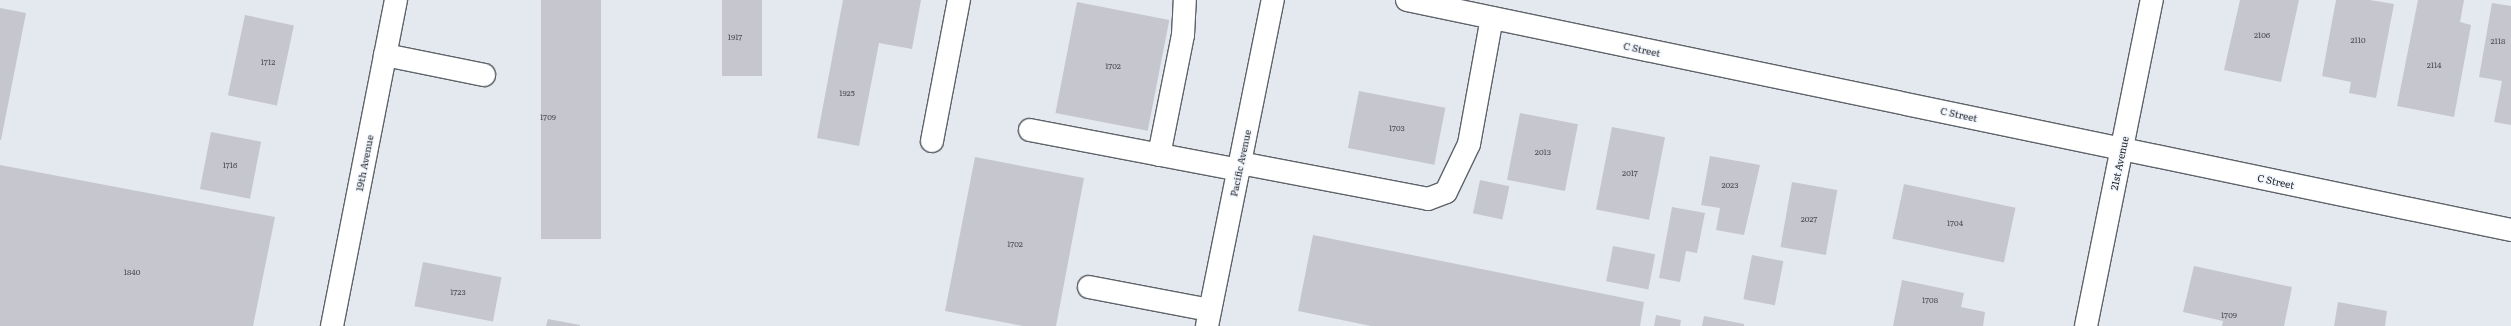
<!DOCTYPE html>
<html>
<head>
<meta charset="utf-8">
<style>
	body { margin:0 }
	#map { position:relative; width:2511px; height:326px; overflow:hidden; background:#e4e9f0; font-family:Literata,serif }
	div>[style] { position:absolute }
	.building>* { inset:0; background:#c6c6ce; transform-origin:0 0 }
	.roads { filter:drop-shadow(1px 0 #5e6369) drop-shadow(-1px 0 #5e6369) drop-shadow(0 1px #5e6369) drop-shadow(0 -1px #5e6369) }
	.lane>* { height:22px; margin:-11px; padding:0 11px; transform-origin:11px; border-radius:11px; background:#fff }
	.street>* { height:22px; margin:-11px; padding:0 11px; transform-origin:11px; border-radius:11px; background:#fff }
	.secondary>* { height:22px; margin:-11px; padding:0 11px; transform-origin:11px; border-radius:11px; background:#fff }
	span { translate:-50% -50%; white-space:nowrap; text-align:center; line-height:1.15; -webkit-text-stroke:3px #f1f6fe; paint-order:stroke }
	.number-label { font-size:8px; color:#4c4d52 }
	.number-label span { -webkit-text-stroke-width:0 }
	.street-label { font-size:10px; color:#242528 }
</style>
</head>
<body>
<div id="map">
	<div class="building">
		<i style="left:541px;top:0;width:60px;height:239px"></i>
		<i style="left:722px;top:0;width:40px;height:76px"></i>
		<i style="clip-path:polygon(843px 0,921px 0,912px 49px,879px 43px,859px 146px,817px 138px)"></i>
		<i style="clip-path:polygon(2240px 0,2299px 0,2281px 82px,2224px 70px)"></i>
		<i style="clip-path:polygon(2336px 0,2370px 0,2394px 4px,2376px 98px,2349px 93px,2351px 82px,2322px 76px)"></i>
		<i style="clip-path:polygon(2418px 0,2464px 0,2460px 22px,2471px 25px,2454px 117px,2397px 106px)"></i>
		<i style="left:1077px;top:2px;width:94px;height:113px;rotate:11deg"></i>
		<i style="clip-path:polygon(2492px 3px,2511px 6px,2511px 125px,2494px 122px,2502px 81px,2479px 77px)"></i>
		<i style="clip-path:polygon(0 8px,26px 13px,1px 140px,0 140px)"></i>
		<i style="left:245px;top:15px;width:50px;height:82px;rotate:12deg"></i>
		<i style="left:1359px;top:91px;width:88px;height:58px;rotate:11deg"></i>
		<i style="left:1520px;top:113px;width:59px;height:68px;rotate:11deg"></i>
		<i style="left:1612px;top:127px;width:54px;height:84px;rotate:11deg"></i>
		<i style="left:211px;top:132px;width:51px;height:58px;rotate:11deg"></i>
		<i style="clip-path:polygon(1710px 156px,1760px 165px,1744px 235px,1716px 230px,1720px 208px,1701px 205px)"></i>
		<i style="clip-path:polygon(975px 157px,1084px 178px,1056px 326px,1023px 326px,945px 311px)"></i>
		<i style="clip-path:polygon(0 165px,275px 217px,253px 326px,0 326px)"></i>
		<i style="left:1480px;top:180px;width:30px;height:34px;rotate:12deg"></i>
		<i style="left:1792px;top:182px;width:46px;height:66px;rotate:10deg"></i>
		<i style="left:1904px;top:184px;width:114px;height:56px;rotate:12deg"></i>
		<i style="clip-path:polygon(1672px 207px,1705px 213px,1697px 253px,1686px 251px,1680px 282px,1659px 278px)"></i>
		<i style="clip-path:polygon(1313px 235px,1644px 302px,1640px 326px,1371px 326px,1298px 311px)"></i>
		<i style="left:1613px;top:246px;width:43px;height:36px;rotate:11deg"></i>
		<i style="left:1752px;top:255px;width:32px;height:45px;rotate:11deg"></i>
		<i style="left:423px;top:262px;width:80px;height:45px;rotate:11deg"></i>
		<i style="clip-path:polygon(2194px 266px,2292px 287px,2284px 326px,2222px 326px,2223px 321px,2183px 312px)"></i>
		<i style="clip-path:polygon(1902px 280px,1964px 293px,1961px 307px,1985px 312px,1983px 326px,1893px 326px)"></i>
		<i style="clip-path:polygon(2338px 302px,2387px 311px,2385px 326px,2334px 326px)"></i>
		<i style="clip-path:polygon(1656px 315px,1681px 320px,1680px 326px,1654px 326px)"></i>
		<i style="clip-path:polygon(1704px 316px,1744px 324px,1744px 326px,1702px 326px)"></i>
		<i style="clip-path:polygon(548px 319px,580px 325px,580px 326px,546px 326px)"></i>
	</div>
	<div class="roads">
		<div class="lane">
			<i style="left:385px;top:55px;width:101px;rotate:11.4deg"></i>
			<i style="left:1030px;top:130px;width:213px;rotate:10.8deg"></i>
			<i style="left:932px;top:141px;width:144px;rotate:-79.2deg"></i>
			<i style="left:1159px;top:155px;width:122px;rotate:-78.7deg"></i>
			<i style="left:1183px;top:35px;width:35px;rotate:-87deg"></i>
			<i style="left:1240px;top:163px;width:191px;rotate:10.8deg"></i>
			<i style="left:1428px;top:199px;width:19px;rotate:-21deg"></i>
			<i style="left:1446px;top:192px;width:53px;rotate:-64.4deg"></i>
			<i style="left:1469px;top:144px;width:128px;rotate:-79.7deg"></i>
			<i style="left:1089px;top:287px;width:123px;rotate:10.8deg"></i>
		</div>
		<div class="street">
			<i style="left:1407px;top:0;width:1128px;rotate:11.77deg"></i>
			<i style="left:332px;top:326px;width:332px;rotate:-78.9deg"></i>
			<i style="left:2086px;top:326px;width:333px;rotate:-78.6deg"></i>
		</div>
		<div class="secondary">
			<i style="left:1207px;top:326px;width:333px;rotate:-78.6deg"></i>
		</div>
	</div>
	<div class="number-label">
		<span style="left:2262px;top:35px">2106</span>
		<span style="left:735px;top:37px">1917</span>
		<span style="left:2358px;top:40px">2110</span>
		<span style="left:2498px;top:41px">2118</span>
		<span style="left:268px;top:62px">1712</span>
		<span style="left:2434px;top:65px">2114</span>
		<span style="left:1113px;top:66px">1702</span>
		<span style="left:847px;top:93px">1925</span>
		<span style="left:548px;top:117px">1709</span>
		<span style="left:1397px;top:128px">1703</span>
		<span style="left:1543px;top:152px">2013</span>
		<span style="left:230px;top:165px">1716</span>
		<span style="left:1630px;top:173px">2017</span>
		<span style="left:1730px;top:185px">2023</span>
		<span style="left:1809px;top:219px">2027</span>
		<span style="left:1955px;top:223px">1704</span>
		<span style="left:1015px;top:244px">1702</span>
		<span style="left:132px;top:272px">1840</span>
		<span style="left:458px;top:292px">1723</span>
		<span style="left:1930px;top:300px">1708</span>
		<span style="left:2229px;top:315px">1709</span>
	</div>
	<div class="street-label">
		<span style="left:1642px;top:49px;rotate:12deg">C Street</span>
		<span style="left:1959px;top:114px;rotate:12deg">C Street</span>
		<span style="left:364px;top:163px;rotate:-79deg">19th Avenue</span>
		<span style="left:1240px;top:163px;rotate:-78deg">Pacific Avenue</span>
		<span style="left:2119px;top:163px;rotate:-78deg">21st Avenue</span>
		<span style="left:2276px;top:181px;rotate:12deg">C Street</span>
	</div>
</div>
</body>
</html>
